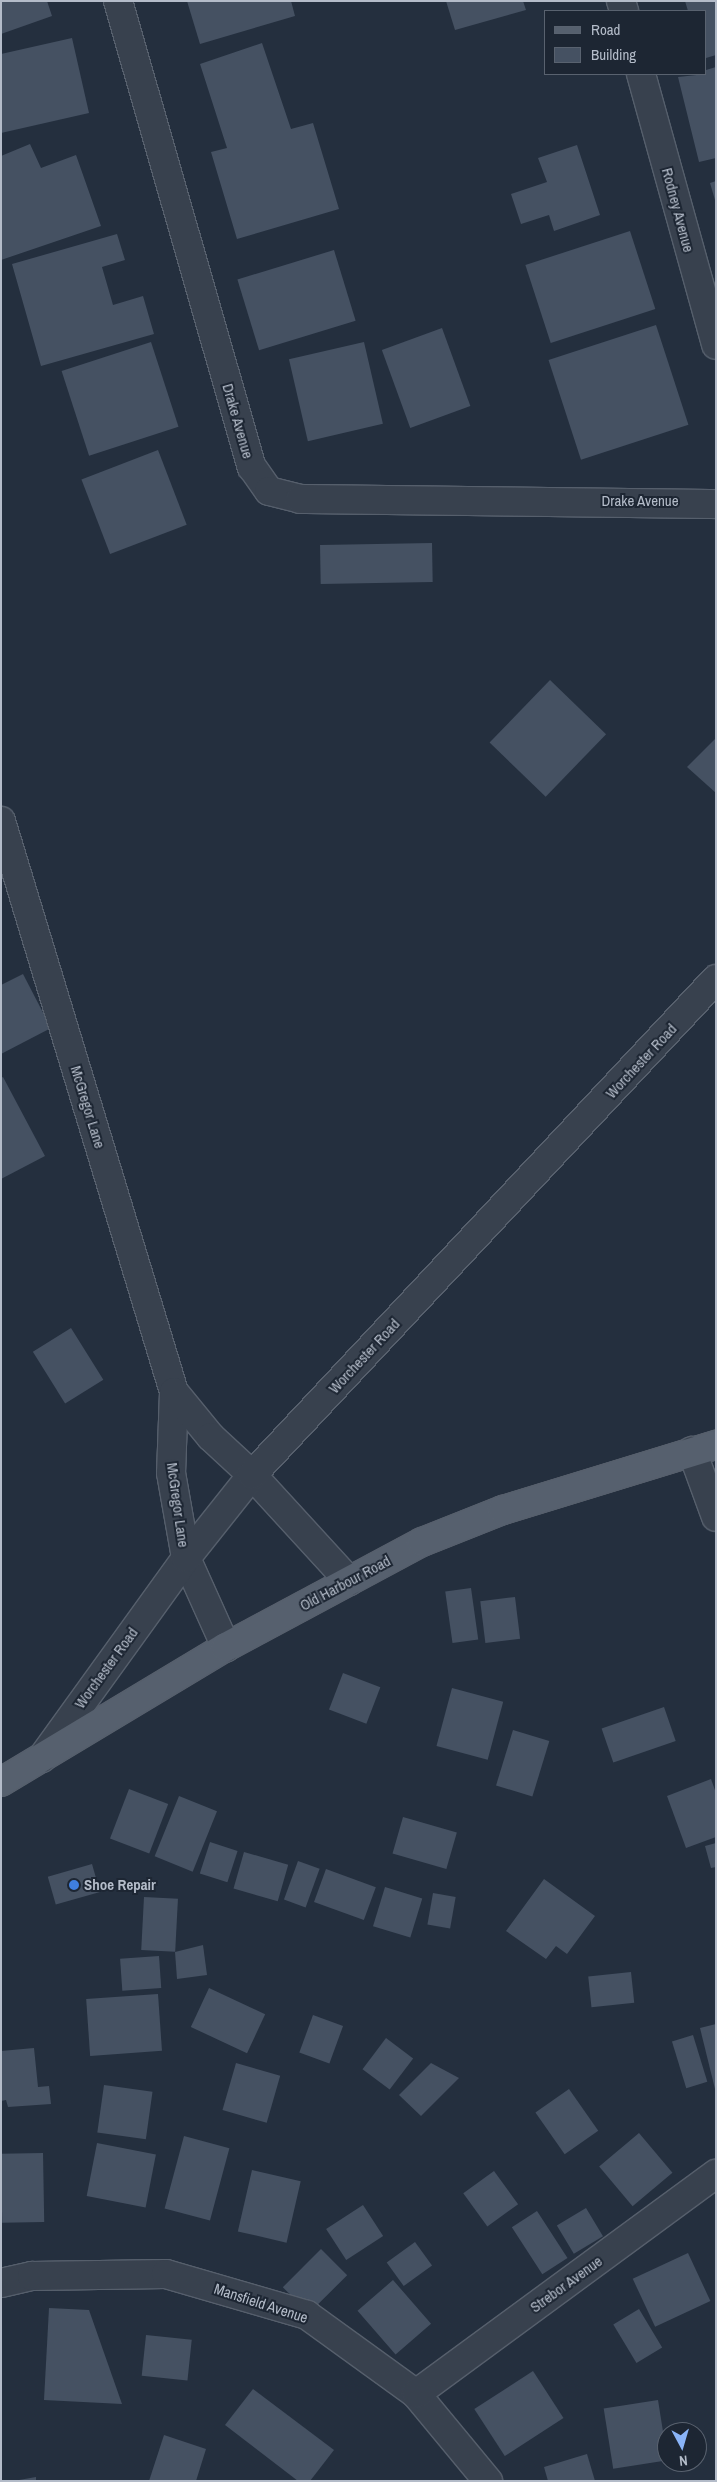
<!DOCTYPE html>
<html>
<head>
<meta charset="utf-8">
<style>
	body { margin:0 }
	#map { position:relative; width:717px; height:2482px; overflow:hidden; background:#242f3e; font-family:"Archivo Narrow",sans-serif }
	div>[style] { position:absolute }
	.building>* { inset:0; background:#455162; transform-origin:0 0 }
	.roads { filter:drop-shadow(1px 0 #565f6c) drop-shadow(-1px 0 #565f6c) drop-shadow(0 1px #565f6c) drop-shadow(0 -1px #565f6c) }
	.minor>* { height:28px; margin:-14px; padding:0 14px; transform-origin:14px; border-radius:14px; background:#38414e }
	.primary>* { height:28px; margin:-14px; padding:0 14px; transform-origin:14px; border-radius:14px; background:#56606e }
	.dots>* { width:14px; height:14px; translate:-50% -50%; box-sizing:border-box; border:2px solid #1d2633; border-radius:50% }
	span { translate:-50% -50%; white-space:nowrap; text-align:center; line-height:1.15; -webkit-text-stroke:4px #1d2633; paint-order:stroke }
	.street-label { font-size:15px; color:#b4bcc9 }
	.poi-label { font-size:15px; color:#b4bcc9; font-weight:700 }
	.left { translate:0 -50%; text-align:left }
	.frame { position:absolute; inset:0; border:2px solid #b4bcc9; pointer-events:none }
	.legend { position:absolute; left:544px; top:10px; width:162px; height:65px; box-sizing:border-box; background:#1d2633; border:1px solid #59626f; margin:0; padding:6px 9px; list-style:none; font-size:15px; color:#b4bcc9 }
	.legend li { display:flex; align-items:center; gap:10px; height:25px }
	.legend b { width:25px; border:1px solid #59626f }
	.north { position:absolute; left:657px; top:2422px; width:50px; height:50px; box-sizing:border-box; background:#1d2633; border:1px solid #59626f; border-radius:50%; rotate:174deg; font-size:14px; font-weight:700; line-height:20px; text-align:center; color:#b4bcc9 }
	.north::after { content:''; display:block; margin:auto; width:18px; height:22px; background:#8ab4f8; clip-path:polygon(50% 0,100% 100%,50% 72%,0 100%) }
</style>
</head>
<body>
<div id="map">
	<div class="building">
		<i style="clip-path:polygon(1px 1px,47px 1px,52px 16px,1px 34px)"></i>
		<i style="clip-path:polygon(187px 1px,291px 1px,295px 16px,200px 44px)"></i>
		<i style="clip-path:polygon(446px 1px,523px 1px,526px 10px,455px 30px)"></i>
		<i style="clip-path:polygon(685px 1px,716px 1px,716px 55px,706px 58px,706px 11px,688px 11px)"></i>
		<i style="clip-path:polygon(72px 38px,89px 113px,1px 133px,1px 54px)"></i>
		<i style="clip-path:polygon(262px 43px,291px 129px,313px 123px,339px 209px,237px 239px,211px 152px,227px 148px,200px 64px)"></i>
		<i style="clip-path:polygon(716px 67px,716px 158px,699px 162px,678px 77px,706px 74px,706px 70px)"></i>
		<i style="clip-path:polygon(30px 144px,41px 168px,76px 155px,101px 226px,1px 260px,1px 156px)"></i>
		<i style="clip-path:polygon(577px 145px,600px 215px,554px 231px,549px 215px,521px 224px,511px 194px,547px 182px,538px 158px)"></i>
		<i style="clip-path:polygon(716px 181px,716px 200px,715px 200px,710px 183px)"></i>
		<i style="left:630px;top:231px;width:82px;height:110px;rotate:72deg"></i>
		<i style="clip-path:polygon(117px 234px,125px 260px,102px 267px,113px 305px,143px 296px,154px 334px,41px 366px,12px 264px)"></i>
		<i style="left:334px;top:250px;width:74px;height:101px;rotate:73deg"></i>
		<i style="left:656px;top:325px;width:105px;height:113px;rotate:72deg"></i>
		<i style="left:442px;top:328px;width:83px;height:64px;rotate:70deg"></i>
		<i style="left:151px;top:342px;width:89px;height:94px;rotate:72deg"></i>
		<i style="left:364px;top:342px;width:84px;height:77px;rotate:77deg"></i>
		<i style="left:158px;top:450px;width:80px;height:82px;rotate:69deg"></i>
		<i style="left:432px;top:543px;width:39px;height:112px;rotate:89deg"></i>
		<i style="left:550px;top:680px;width:78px;height:87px;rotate:44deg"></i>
		<i style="clip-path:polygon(716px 738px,716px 793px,687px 767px)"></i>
		<i style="clip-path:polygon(23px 974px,51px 1028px,1px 1054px,1px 985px)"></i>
		<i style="clip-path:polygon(3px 1077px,45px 1156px,1px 1179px,1px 1078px)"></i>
		<i style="left:71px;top:1328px;width:61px;height:45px;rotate:58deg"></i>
		<i style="left:471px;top:1588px;width:52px;height:26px;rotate:82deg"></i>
		<i style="left:515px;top:1597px;width:42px;height:35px;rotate:83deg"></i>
		<i style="left:343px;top:1673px;width:40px;height:39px;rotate:21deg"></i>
		<i style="left:452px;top:1688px;width:53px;height:60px;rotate:15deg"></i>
		<i style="left:664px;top:1707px;width:36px;height:66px;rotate:71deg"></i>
		<i style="left:513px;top:1730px;width:38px;height:58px;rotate:17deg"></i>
		<i style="clip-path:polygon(711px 1779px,716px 1793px,716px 1837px,686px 1848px,667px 1796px)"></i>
		<i style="left:129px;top:1789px;width:42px;height:53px;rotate:21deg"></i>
		<i style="left:179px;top:1796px;width:41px;height:65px;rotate:22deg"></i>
		<i style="left:403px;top:1817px;width:56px;height:38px;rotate:16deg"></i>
		<i style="left:210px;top:1842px;width:29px;height:33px;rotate:18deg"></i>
		<i style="clip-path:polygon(716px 1843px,716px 1867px,711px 1868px,705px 1846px)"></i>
		<i style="left:244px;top:1852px;width:46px;height:38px;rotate:16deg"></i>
		<i style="left:298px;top:1861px;width:23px;height:41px;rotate:20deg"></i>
		<i style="left:92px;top:1864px;width:29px;height:46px;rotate:74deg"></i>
		<i style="left:326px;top:1869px;width:53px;height:35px;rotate:20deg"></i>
		<i style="clip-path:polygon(544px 1879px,595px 1916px,567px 1954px,556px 1946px,546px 1959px,506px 1931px)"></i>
		<i style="left:385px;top:1887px;width:39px;height:41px;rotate:17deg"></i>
		<i style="left:433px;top:1893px;width:23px;height:32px;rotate:10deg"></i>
		<i style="left:144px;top:1897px;width:34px;height:53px;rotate:3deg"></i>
		<i style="clip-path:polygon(203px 1945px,207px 1975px,177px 1979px,175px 1952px)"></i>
		<i style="left:159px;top:1956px;width:32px;height:39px;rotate:86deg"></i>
		<i style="left:631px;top:1972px;width:31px;height:43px;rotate:84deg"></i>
		<i style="left:209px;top:1988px;width:62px;height:43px;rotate:25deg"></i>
		<i style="left:158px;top:1994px;width:57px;height:72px;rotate:86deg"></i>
		<i style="left:313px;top:2015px;width:32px;height:40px;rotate:20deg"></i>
		<i style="clip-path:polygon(716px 2024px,716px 2089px,715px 2089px,700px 2028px)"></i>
		<i style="left:693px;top:2035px;width:49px;height:22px;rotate:73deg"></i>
		<i style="left:386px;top:2038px;width:34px;height:39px;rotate:37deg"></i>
		<i style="clip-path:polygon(34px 2048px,38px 2087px,49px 2086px,51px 2104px,8px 2107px,6px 2100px,1px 2101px,1px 2051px)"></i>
		<i style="left:236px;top:2063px;width:46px;height:49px;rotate:16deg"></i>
		<i style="clip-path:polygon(431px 2063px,459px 2078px,421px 2116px,399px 2095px)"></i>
		<i style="left:104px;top:2085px;width:49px;height:48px;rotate:8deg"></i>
		<i style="left:569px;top:2089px;width:51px;height:41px;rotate:55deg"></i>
		<i style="left:639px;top:2133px;width:52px;height:52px;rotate:50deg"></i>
		<i style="left:184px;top:2136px;width:47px;height:75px;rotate:15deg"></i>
		<i style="left:97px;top:2143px;width:60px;height:54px;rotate:11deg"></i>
		<i style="left:43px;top:2153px;width:69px;height:42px;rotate:89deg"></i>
		<i style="left:252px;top:2170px;width:50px;height:63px;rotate:13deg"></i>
		<i style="left:494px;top:2171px;width:41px;height:38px;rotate:54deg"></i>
		<i style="left:363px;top:2205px;width:37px;height:44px;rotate:57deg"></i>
		<i style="left:586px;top:2208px;width:33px;height:34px;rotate:59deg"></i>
		<i style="left:537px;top:2211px;width:56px;height:30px;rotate:57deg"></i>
		<i style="left:415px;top:2242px;width:29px;height:35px;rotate:54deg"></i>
		<i style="left:321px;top:2249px;width:37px;height:54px;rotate:45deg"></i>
		<i style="left:688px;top:2253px;width:53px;height:61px;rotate:65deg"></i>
		<i style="left:393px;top:2280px;width:58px;height:47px;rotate:49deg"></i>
		<i style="clip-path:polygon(49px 2308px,89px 2310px,122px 2404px,44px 2400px)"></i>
		<i style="left:639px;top:2309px;width:45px;height:30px;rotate:59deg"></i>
		<i style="left:146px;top:2335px;width:46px;height:41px;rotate:6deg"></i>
		<i style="left:533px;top:2371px;width:56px;height:70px;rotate:57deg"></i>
		<i style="clip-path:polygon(253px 2389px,334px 2450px,310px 2481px,298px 2481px,225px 2425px)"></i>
		<i style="left:658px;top:2400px;width:61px;height:55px;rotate:81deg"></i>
		<i style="clip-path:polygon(164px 2435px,206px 2449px,196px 2481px,149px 2481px)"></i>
		<i style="clip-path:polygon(587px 2454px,595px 2481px,548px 2481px,544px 2467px)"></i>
		<i style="clip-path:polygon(36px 2477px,36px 2481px,19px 2481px,19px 2480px)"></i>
	</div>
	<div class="roads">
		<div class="minor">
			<i style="left:118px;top:1px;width:485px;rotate:74deg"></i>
			<i style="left:252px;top:467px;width:29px;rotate:55deg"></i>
			<i style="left:269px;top:491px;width:32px;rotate:14deg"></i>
			<i style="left:300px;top:499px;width:416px;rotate:0.7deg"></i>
			<i style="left:621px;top:1px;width:10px;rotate:73deg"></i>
			<i style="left:641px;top:74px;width:281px;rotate:74.5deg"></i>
			<i style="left:1px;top:821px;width:597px;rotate:73.14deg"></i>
			<i style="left:174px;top:1392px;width:81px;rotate:92.1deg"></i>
			<i style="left:171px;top:1473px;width:86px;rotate:80deg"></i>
			<i style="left:186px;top:1558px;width:98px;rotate:65.8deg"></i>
			<i style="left:174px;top:1392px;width:58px;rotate:50.6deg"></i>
			<i style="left:211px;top:1437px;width:56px;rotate:42.8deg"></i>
			<i style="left:252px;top:1475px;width:144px;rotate:47.5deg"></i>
			<i style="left:692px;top:1451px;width:70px;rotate:70deg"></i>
			<i style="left:42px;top:1758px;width:246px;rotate:-54.2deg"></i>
			<i style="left:186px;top:1558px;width:106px;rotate:-51.5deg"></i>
			<i style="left:252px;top:1475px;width:679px;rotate:-46.91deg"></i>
			<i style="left:1px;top:2283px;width:32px;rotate:-13deg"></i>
			<i style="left:32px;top:2276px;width:134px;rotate:-0.9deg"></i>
			<i style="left:166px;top:2274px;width:147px;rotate:16.2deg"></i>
			<i style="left:307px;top:2315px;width:135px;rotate:35.9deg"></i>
			<i style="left:416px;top:2394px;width:113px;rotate:50.4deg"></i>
			<i style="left:416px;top:2394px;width:372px;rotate:-36.3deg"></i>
		</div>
		<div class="primary">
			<i style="left:1px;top:1782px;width:262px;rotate:-31deg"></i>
			<i style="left:226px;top:1647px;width:222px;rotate:-28.2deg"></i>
			<i style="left:422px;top:1542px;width:87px;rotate:-21.6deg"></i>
			<i style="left:503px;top:1510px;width:223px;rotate:-17deg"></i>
		</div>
	</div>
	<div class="dots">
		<i style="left:74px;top:1885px;background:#3f7fe0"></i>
	</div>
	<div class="street-label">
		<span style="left:678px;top:210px;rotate:75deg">Rodney Avenue</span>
		<span style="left:238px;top:421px;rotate:74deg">Drake Avenue</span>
		<span style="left:640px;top:501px">Drake Avenue</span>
		<span style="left:641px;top:1061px;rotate:-47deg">Worchester Road</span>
		<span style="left:88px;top:1107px;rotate:73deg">McGregor Lane</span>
		<span style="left:364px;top:1356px;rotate:-47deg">Worchester Road</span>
		<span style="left:178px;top:1505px;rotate:82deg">McGregor Lane</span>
		<span style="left:345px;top:1583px;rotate:-28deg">Old Harbour Road</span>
		<span style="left:106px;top:1668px;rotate:-54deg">Worchester Road</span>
		<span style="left:566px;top:2284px;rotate:-36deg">Strebor Avenue</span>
		<span style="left:261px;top:2303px;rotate:18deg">Mansfield Avenue</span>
	</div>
	<div class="poi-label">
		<span class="left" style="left:84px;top:1885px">Shoe Repair</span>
	</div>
	<div class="frame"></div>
	<ul class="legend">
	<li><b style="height:6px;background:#56606e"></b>Road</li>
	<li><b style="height:14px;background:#455162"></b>Building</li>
	</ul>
	<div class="north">N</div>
</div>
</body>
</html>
